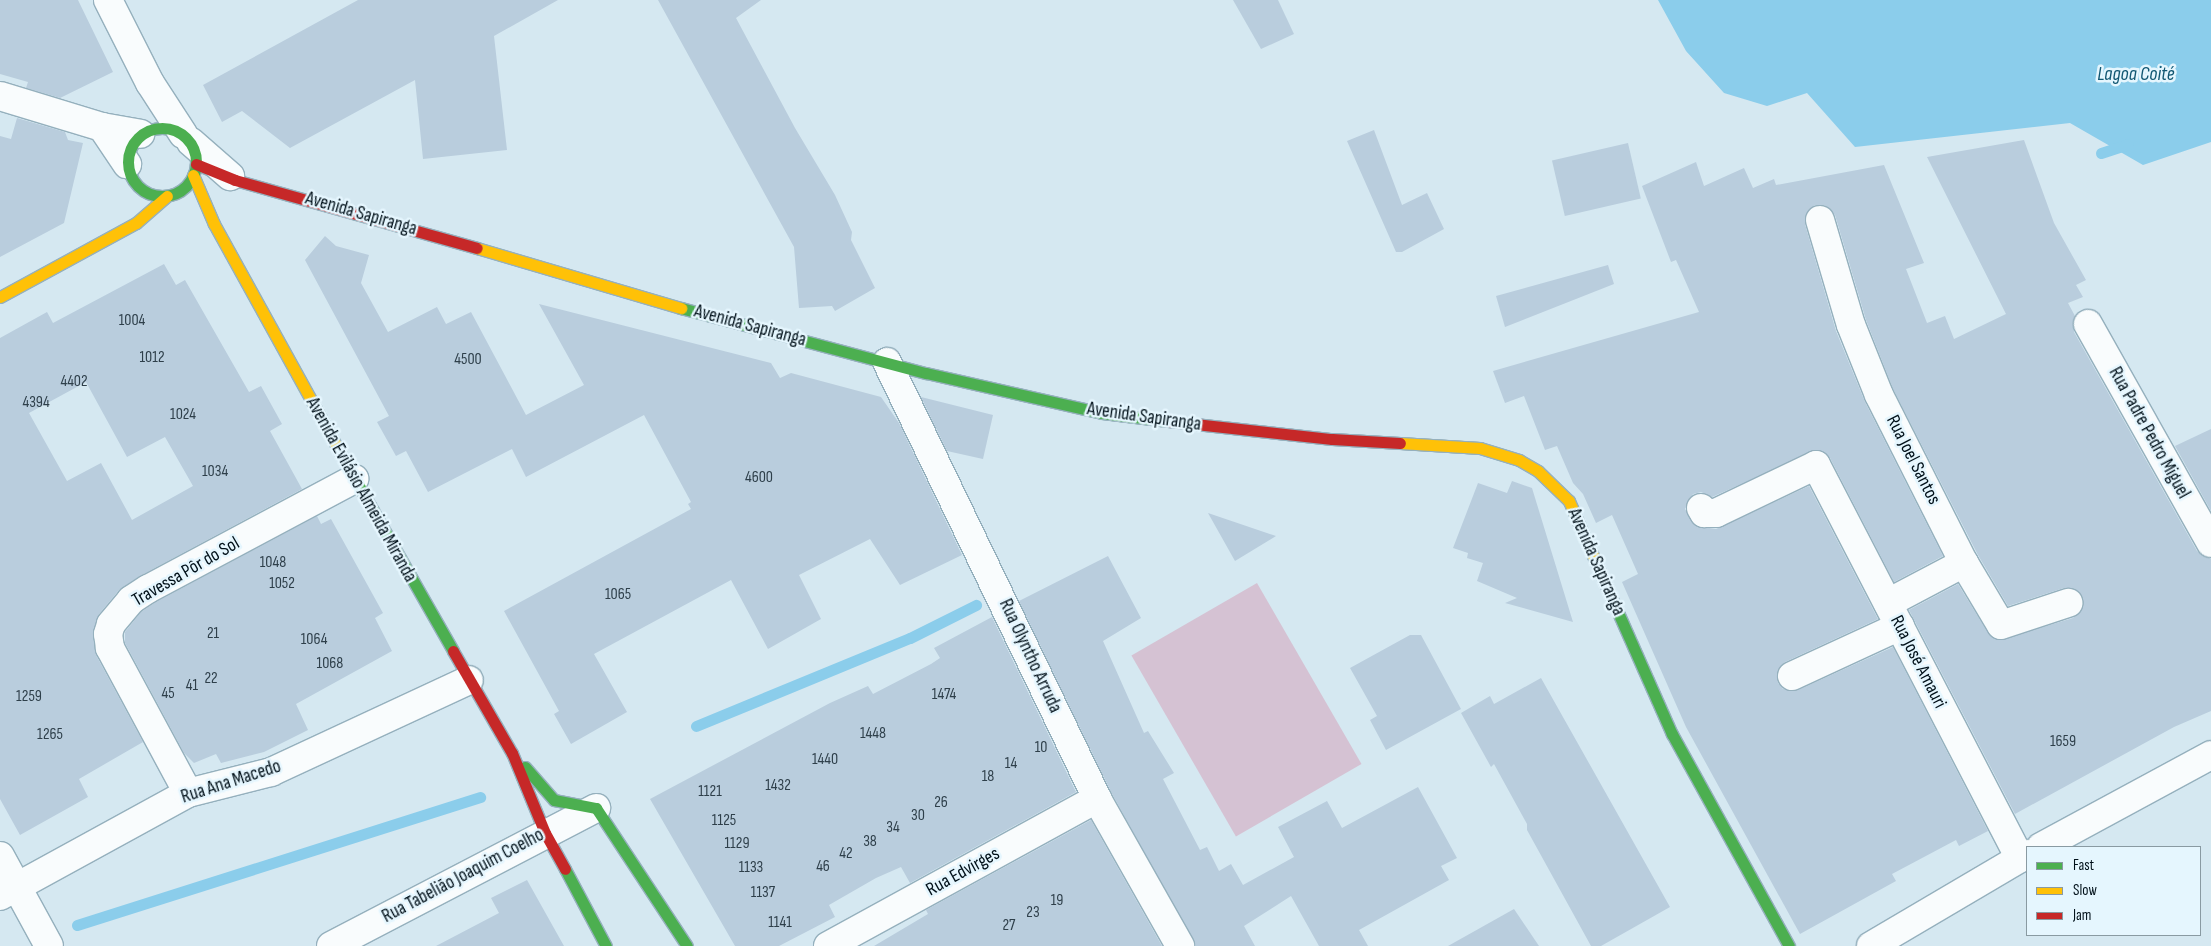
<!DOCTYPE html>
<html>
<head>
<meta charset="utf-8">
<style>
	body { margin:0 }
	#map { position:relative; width:2211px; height:946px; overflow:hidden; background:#d5e8f1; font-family:"Sofia Sans Condensed",sans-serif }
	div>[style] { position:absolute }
	.green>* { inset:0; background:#d5c2d3; transform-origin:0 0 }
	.water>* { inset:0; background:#8bcdeb }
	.stream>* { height:11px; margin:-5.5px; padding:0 5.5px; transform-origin:5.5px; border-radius:5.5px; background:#8bcdeb }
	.building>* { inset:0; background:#b9cddd; transform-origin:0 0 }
	.roads { filter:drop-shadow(1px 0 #95b0bd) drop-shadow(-1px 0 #95b0bd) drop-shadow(0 1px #95b0bd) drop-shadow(0 -1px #95b0bd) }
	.street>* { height:28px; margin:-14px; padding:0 14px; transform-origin:14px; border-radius:14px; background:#f9fcfd }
	.fast>* { height:11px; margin:-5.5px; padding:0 5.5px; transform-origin:5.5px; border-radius:5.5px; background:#4caf50 }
	.fast>.ring { margin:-5.5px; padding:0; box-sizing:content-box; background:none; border:11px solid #4caf50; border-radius:50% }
	.slow>* { height:11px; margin:-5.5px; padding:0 5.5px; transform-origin:5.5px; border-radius:5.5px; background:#ffc107 }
	.jam>* { height:11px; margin:-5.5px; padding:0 5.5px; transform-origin:5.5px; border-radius:5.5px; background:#c62828 }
	span { translate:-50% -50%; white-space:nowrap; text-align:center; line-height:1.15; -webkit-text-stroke:5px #e5f6fe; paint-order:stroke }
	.number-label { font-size:16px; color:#2e3f4a }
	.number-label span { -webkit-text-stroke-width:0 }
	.street-label { font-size:19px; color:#001019 }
	.water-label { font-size:20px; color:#115773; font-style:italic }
	.legend { position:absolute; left:2026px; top:846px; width:175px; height:90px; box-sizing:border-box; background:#e5f6fe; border:1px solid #899aa2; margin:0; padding:6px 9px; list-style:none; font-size:15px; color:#001019 }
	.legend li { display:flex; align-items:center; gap:10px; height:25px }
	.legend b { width:25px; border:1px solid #899aa2 }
</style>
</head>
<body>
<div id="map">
	<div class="green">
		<i style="left:1257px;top:583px;width:209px;height:145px;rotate:60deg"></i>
	</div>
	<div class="water">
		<i style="clip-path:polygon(1658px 0,2211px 0,2211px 142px,2143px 165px,2070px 123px,1855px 147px,1807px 93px,1767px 106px,1724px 93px,1686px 51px)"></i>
	</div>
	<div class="stream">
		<i style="left:2101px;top:153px;width:28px;rotate:-18deg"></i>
		<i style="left:696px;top:726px;width:231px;rotate:-22.4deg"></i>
		<i style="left:910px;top:638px;width:74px;rotate:-26.6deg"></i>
		<i style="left:77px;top:925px;width:423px;rotate:-17.6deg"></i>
	</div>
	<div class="building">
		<i style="clip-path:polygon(0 0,78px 0,113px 72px,60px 98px,26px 88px,28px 82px,0 74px)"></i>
		<i style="clip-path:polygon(358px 0,558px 0,494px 36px,507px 150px,423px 159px,415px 80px,290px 148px,242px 111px,222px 122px,203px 85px)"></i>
		<i style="clip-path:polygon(658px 0,761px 0,736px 18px,795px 128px,835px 195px,852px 232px,851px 240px,875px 288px,835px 311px,832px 306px,799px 308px,794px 247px)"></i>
		<i style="clip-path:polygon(1233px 0,1278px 0,1294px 34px,1261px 49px)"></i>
		<i style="clip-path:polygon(17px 118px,65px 132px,68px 140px,83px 143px,64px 223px,0 257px,0 136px,11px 139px)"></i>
		<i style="clip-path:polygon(1374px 130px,1402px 205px,1427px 193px,1444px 229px,1402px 252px,1396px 252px,1347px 141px)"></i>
		<i style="clip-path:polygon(2024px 140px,2054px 223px,2086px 280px,2076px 285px,2083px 297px,2068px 303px,2075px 316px,2074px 332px,2197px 551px,2211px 559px,2211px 711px,2174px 727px,2015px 814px,1909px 610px,1958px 584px,1988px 633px,1999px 640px,2073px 618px,2083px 607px,2083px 598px,2078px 591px,2064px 588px,2008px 606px,1978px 555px,1893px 389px,1866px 320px,1835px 215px,1824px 205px,1815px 205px,1805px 216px,1805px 224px,1836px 331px,1865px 402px,1943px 556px,1894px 582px,1830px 458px,1818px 450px,1712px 497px,1701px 492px,1693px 494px,1685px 509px,1696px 526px,1716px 529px,1809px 486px,1878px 619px,1785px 662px,1777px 674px,1778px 683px,1783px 689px,1798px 690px,1893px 647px,1988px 831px,1959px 846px,1956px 840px,1892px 874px,1896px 881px,1800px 934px,1686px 727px,1622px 582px,1638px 574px,1612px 515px,1596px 523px,1583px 494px,1573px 483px,1557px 446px,1545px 450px,1524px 396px,1505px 403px,1493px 371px,1699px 312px,1676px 260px,1671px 262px,1642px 186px,1696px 162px,1704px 186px,1744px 168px,1753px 188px,1774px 179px,1776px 185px,1884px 165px,1924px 263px,1906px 269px,1927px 323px,1945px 316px,1954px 339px,2006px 314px,1927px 157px)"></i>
		<i style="left:1628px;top:143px;width:57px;height:78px;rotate:77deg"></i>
		<i style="clip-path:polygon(325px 236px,336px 246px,369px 255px,361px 283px,388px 332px,437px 307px,446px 324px,471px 312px,526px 415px,584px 385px,539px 304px,771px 363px,780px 378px,791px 373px,881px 397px,899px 423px,962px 555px,900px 585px,870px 539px,799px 575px,821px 619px,768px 649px,731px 580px,594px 654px,627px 712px,571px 744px,554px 714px,559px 711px,504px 611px,691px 509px,688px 504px,691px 502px,644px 415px,526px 477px,512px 449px,428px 492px,406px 451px,396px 456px,377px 422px,389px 416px,305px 260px)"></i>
		<i style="clip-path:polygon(evenodd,164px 264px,176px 285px,185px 280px,249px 392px,261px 386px,282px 424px,270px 431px,302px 489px,140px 576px,119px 590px,99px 614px,93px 636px,96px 655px,143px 742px,79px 779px,88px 797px,20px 835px,0 799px,0 338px,47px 312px,53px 323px,164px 264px,86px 382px,127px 457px,165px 437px,193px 486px,132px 520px,101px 463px,67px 481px,29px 413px,86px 382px)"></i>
		<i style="clip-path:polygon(1608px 265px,1614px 284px,1505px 327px,1496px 296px)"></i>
		<i style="clip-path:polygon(921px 397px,993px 415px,983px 459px,947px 451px)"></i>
		<i style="clip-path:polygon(2211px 429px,2211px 511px,2175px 446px)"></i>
		<i style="clip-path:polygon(1512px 481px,1532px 488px,1573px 622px,1505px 603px,1517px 598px,1477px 581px,1483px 563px,1467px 558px,1468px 553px,1453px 548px,1478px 483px,1507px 493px)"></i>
		<i style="clip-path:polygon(1208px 513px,1276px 536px,1235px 561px)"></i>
		<i style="clip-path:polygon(317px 516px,321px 524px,331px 519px,383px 613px,375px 618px,392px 651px,296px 704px,308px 730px,264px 752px,221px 763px,216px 754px,194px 763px,184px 753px,125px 643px,125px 632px,141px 612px,156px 602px)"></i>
		<i style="clip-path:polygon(1108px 556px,1141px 618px,1103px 641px,1144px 733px,1148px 731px,1174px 773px,1163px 779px,1200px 850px,1207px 847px,1219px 871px,1231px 864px,1243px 885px,1294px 857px,1278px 827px,1327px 801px,1342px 828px,1418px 787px,1457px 858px,1441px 866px,1449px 880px,1359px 930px,1368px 946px,1319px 946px,1291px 896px,1244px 926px,1255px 946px,1196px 946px,1111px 792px,1019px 601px)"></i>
		<i style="clip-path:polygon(992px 617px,1076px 792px,910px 883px,901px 867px,876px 878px,829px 905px,835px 917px,779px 946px,735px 946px,650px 799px,830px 703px,868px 686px,873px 694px,931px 664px,940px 658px,934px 648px)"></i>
		<i style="clip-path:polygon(1410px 635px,1421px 635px,1461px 709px,1386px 750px,1370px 720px,1377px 716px,1350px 668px)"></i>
		<i style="clip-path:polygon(1541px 678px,1670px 907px,1601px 946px,1591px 946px,1527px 830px,1527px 824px,1494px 764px,1491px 767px,1461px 713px,1490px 696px,1494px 704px)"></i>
		<i style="clip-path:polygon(1091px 820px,1162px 946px,874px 946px,928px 914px,926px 910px)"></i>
		<i style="clip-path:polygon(527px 880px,564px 946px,436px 946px,499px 913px,491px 898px)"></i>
		<i style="clip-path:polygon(1514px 909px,1539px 946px,1448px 946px)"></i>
	</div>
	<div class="roads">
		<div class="street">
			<i style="left:108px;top:0;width:93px;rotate:63.2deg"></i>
			<i style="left:150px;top:83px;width:61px;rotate:57.1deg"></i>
			<i style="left:0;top:96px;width:107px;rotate:16.9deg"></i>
			<i style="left:102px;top:127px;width:39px;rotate:10deg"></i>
			<i style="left:102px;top:127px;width:45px;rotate:56deg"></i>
			<i style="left:191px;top:142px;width:52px;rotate:41.1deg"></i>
			<i style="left:1820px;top:220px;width:109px;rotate:73.6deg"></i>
			<i style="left:1851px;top:325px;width:75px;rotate:68.2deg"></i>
			<i style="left:1879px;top:395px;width:188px;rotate:63.2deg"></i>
			<i style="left:1964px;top:563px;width:72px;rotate:59.2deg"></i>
			<i style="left:2001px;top:625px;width:71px;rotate:-18.2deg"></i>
			<i style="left:2088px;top:324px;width:251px;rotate:60.7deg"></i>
			<i style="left:887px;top:362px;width:485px;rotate:64.3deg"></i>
			<i style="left:1097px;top:799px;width:169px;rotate:60.5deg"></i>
			<i style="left:1701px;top:508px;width:6px;rotate:59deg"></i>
			<i style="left:1704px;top:513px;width:12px"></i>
			<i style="left:1716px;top:513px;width:111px;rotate:-25.6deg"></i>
			<i style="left:1816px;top:465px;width:443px;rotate:62.6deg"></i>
			<i style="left:1888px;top:603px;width:86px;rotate:-27.8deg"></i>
			<i style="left:1792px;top:676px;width:119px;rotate:-24.8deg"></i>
			<i style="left:188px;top:793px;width:165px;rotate:-118.3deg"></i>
			<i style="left:110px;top:648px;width:14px;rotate:-98deg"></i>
			<i style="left:108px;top:634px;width:10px;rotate:-73deg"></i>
			<i style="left:111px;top:624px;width:31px;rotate:-50deg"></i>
			<i style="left:131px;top:600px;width:20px;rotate:-33deg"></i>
			<i style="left:148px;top:589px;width:234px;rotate:-28.1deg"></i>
			<i style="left:2041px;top:847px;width:193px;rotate:-28.4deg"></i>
			<i style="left:0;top:856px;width:102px;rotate:61.4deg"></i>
			<i style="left:0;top:896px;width:214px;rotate:-28.7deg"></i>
			<i style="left:188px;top:793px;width:86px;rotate:-14.2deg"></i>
			<i style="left:271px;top:772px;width:218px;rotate:-24.9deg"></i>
			<i style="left:331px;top:946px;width:299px;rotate:-27.5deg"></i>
			<i style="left:828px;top:946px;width:307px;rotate:-28.7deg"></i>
			<i style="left:1871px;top:946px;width:181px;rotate:-30.5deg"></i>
		</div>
		<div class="fast">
			<i class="ring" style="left:128px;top:128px;width:57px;height:57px"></i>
			<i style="left:681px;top:308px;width:253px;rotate:14.9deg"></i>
			<i style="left:926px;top:373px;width:180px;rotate:12.8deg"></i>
			<i style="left:1102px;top:413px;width:66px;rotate:6.9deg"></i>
			<i style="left:338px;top:449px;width:232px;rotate:60.3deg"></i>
			<i style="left:1605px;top:583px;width:165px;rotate:66.1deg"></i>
			<i style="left:1672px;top:734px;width:242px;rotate:61.1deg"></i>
			<i style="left:525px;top:767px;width:44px;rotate:48.7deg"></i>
			<i style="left:554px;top:800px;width:43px;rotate:10.8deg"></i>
			<i style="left:596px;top:808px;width:165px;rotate:56.6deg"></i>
			<i style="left:565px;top:869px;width:87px;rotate:62deg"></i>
		</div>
		<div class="slow">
			<i style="left:193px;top:175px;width:53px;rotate:66.8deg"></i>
			<i style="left:214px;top:224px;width:257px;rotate:61.1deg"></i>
			<i style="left:477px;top:248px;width:213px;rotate:16.4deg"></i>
			<i style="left:0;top:297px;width:155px;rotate:-28.6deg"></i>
			<i style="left:136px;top:223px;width:41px;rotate:-41.1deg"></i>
			<i style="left:1400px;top:443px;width:80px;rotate:3.6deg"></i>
			<i style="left:1480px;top:448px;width:41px;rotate:17.1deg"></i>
			<i style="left:1519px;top:460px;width:22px;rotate:30deg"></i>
			<i style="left:1538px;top:471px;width:43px;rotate:44.1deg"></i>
			<i style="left:1569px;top:501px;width:90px;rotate:66.3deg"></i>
		</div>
		<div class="jam">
			<i style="left:196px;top:164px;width:42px;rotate:22.3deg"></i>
			<i style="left:235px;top:180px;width:251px;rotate:15.7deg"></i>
			<i style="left:1168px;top:421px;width:165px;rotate:6.3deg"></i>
			<i style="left:1332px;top:439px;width:68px;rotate:3.4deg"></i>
			<i style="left:453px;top:651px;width:118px;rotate:60deg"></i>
			<i style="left:512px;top:753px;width:87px;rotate:67.6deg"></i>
			<i style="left:545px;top:833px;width:41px;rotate:60.9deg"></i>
		</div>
	</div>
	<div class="number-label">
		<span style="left:132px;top:321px">1004</span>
		<span style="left:152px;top:358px">1012</span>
		<span style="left:468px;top:360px">4500</span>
		<span style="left:74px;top:382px">4402</span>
		<span style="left:36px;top:403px">4394</span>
		<span style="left:183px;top:415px">1024</span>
		<span style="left:215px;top:472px">1034</span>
		<span style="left:759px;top:478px">4600</span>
		<span style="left:273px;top:563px">1048</span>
		<span style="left:282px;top:584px">1052</span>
		<span style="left:618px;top:595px">1065</span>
		<span style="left:213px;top:634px">21</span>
		<span style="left:314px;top:640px">1064</span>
		<span style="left:330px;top:664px">1068</span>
		<span style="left:211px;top:679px">22</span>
		<span style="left:192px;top:686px">41</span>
		<span style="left:168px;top:694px">45</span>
		<span style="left:944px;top:695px">1474</span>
		<span style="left:29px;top:697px">1259</span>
		<span style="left:873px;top:734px">1448</span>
		<span style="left:50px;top:735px">1265</span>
		<span style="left:2063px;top:742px">1659</span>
		<span style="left:1041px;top:748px">10</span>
		<span style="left:825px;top:760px">1440</span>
		<span style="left:1011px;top:764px">14</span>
		<span style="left:988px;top:777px">18</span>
		<span style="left:778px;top:786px">1432</span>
		<span style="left:710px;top:792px">1121</span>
		<span style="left:941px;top:803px">26</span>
		<span style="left:918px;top:816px">30</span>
		<span style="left:724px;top:821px">1125</span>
		<span style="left:893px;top:828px">34</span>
		<span style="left:870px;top:842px">38</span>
		<span style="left:737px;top:844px">1129</span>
		<span style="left:846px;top:854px">42</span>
		<span style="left:823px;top:867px">46</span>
		<span style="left:751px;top:868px">1133</span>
		<span style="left:763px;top:893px">1137</span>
		<span style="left:1057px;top:901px">19</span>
		<span style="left:1033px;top:913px">23</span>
		<span style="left:780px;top:923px">1141</span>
		<span style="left:1009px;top:926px">27</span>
	</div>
	<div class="street-label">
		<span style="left:361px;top:214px;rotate:16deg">Avenida Sapiranga</span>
		<span style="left:750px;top:326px;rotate:15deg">Avenida Sapiranga</span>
		<span style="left:1144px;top:417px;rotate:8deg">Avenida Sapiranga</span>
		<span style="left:2149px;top:433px;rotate:61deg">Rua Padre Pedro Miguel</span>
		<span style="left:1913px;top:460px;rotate:63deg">Rua Joel Santos</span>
		<span style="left:361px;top:490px;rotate:61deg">Avenida Evilásio Almeida Miranda</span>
		<span style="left:1596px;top:562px;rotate:66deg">Avenida Sapiranga</span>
		<span style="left:186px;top:572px;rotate:-30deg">Travessa Pôr do Sol</span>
		<span style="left:1030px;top:656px;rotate:65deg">Rua Olyntho Arruda</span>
		<span style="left:1918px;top:662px;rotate:63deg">Rua José Amauri</span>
		<span style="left:231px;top:782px;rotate:-18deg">Rua Ana Macedo</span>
		<span style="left:963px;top:872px;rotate:-29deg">Rua Edvirges</span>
		<span style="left:463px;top:876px;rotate:-28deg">Rua Tabelião Joaquim Coelho</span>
	</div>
	<div class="water-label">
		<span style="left:2136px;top:74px">Lagoa Coité</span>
	</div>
	<ul class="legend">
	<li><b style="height:6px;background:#4caf50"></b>Fast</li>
	<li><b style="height:6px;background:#ffc107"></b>Slow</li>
	<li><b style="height:6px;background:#c62828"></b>Jam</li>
	</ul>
</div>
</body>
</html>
